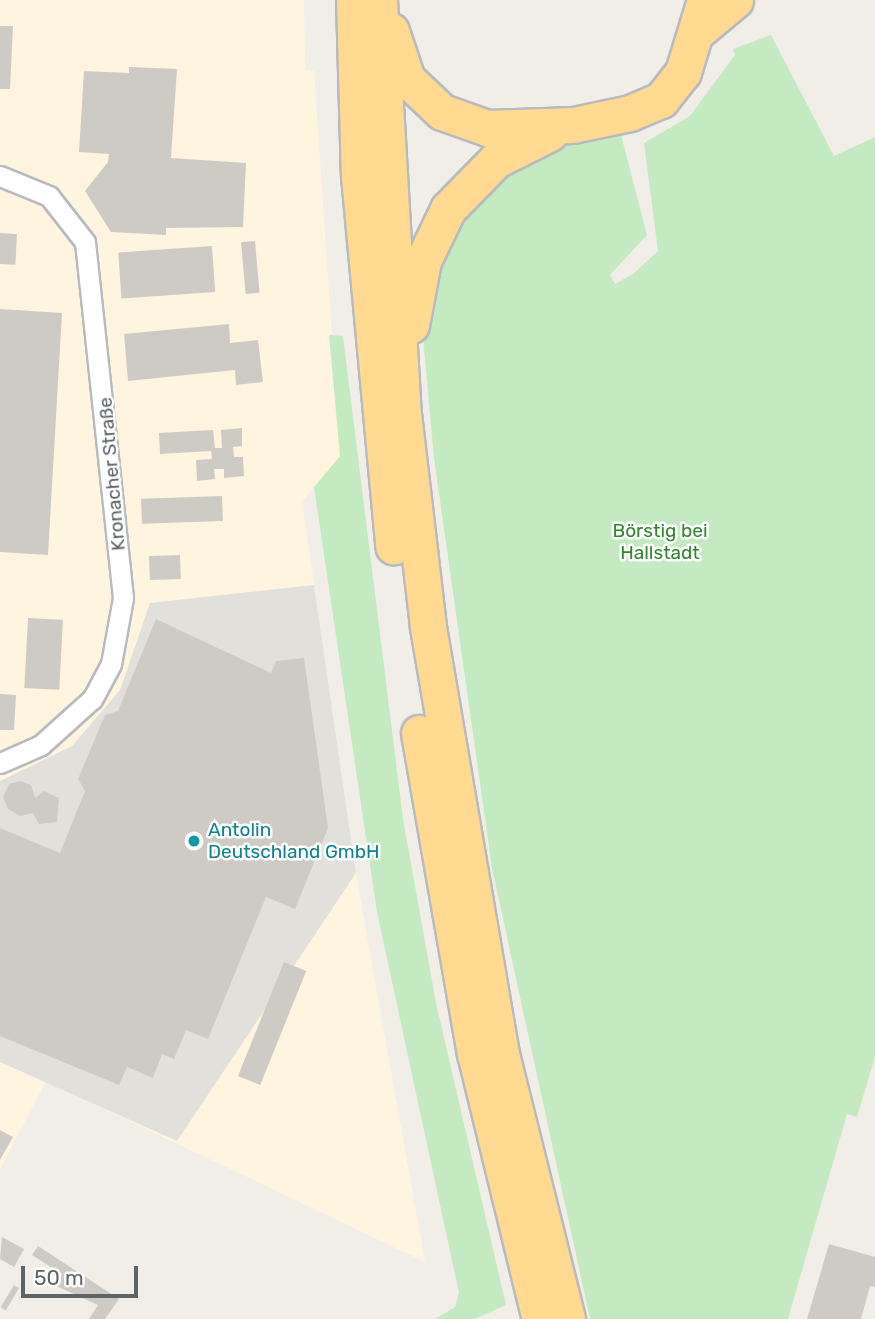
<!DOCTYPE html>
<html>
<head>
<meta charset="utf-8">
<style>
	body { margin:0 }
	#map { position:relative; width:875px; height:1319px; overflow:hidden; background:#f1eee7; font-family:Rubik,sans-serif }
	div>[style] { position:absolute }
	.commercial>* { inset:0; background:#fff5de }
	.industrial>* { inset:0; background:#e2e0db }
	.green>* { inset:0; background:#c4eac1 }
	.building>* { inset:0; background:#cecbc5; transform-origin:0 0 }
	.roads { filter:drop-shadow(2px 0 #b7babe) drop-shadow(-2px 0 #b7babe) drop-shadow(0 2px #b7babe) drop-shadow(0 -2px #b7babe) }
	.street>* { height:19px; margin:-9.5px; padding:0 9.5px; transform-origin:9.5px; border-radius:9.5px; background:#fff }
	.highway>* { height:35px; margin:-17.5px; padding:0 17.5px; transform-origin:17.5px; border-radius:17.5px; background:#ffda90 }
	.dots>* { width:19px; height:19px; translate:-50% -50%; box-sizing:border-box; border:4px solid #fff; border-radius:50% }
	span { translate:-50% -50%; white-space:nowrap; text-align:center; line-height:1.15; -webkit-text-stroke:5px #fff; paint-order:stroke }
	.street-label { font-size:19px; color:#5e6368 }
	.park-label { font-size:19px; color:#30872e }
	.culture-label { font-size:19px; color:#0d838f }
	.left { translate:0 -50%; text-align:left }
	.scale { position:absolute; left:21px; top:1266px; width:117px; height:32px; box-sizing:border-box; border:4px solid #5e6368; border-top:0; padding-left:9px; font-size:21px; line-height:24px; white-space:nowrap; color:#5e6368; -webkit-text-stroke:5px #fff; paint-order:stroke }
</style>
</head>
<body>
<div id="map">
	<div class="commercial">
		<i style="clip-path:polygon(0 0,304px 0,305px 70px,314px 71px,340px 457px,302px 502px,359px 892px,425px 1262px,46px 1081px,0 1169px)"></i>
	</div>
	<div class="industrial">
		<i style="clip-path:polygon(314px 585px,356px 873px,177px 1141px,0 1062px,0 781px,72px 746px,120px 690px,150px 603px)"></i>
	</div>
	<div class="green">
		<i style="clip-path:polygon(771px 35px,834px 156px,875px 137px,875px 1057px,857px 1117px,847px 1114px,788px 1319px,590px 1319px,492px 868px,434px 458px,424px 348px,426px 306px,446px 236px,505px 169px,569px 139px,620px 131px,647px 235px,610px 275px,615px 284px,633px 274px,658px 251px,644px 143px,690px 116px,735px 55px,733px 49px)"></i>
		<i style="clip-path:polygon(329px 335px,343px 336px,403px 819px,436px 1003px,506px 1305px,475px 1319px,435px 1319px,455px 1307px,459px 1293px,377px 912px,314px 487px,340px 456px)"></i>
	</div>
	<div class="building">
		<i style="clip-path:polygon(0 26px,13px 26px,10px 89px,0 89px)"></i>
		<i style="clip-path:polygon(129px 67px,177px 69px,171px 158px,246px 163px,243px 227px,166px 228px,166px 235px,111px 232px,85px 191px,108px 162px,109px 154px,79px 152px,84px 71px,129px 73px)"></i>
		<i style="left:0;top:233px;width:17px;height:31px;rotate:3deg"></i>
		<i style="left:255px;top:241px;width:52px;height:14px;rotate:85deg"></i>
		<i style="left:212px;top:246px;width:46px;height:94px;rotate:86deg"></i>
		<i style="clip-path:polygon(0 309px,62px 313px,48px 555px,0 552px)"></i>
		<i style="clip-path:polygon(229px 324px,230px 343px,258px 340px,263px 382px,236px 385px,235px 370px,128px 381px,124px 334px)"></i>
		<i style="clip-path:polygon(242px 428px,242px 446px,233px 447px,234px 457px,243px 457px,244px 476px,224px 478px,224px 469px,214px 469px,215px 479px,197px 481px,196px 460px,212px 459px,211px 451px,160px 454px,159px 433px,213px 430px,215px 448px,222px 448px,221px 430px)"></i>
		<i style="left:222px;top:496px;width:25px;height:81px;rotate:88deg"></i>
		<i style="left:180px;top:555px;width:24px;height:31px;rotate:88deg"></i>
		<i style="left:28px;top:618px;width:35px;height:70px;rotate:3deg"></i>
		<i style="clip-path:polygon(156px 619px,271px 673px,276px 661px,304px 658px,328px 828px,295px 909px,266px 897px,208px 1039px,186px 1030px,174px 1059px,162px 1054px,153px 1078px,127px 1067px,119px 1085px,0 1036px,0 828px,60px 853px,85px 791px,78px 779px,105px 715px,118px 711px)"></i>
		<i style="clip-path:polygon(0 694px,16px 695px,14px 730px,0 730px)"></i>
		<i style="clip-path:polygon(20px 781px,31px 785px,35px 798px,44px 791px,59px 798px,57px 822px,39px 824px,33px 813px,20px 816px,8px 809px,3px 797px,9px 784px)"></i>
		<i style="left:284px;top:962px;width:24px;height:123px;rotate:22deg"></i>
		<i style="clip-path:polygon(0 1130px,13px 1137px,0 1160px)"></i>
		<i style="clip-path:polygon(2px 1237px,24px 1249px,14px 1267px,0 1259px)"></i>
		<i style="clip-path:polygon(829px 1244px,875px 1257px,875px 1287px,870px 1286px,861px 1319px,807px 1319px)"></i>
		<i style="clip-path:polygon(38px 1246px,119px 1299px,105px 1319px,89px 1319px,98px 1305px,54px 1285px,62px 1274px,32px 1255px)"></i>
		<i style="left:14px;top:1285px;width:6px;height:26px;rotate:31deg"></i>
	</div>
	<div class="roads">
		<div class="street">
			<i style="left:0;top:176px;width:53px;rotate:22.2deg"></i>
			<i style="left:49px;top:196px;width:58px;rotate:52deg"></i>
			<i style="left:85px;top:242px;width:358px;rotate:83.9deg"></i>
			<i style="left:123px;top:598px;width:67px;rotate:100.3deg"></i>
			<i style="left:111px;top:664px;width:40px;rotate:118deg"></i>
			<i style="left:92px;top:699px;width:69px;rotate:138deg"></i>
			<i style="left:41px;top:745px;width:45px;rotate:156.3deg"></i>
		</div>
		<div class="highway">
			<i style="left:354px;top:0;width:176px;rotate:88.4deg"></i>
			<i style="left:359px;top:176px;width:372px;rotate:84.7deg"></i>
			<i style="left:379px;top:0;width:406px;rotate:86.7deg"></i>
			<i style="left:402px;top:405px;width:224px;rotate:83.3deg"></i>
			<i style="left:428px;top:627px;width:429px;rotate:80.3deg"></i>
			<i style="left:500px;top:1050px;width:277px;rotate:76deg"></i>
			<i style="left:699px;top:30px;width:47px;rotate:-39.8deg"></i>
			<i style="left:391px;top:31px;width:51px;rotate:71.6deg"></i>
			<i style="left:407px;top:79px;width:48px;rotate:43.3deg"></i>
			<i style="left:442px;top:112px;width:48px;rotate:19.6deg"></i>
			<i style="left:487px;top:128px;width:86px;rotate:-2deg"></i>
			<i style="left:573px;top:125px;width:58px;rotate:-11.9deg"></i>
			<i style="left:630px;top:113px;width:34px;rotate:-23deg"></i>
			<i style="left:661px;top:100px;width:36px;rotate:-52deg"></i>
			<i style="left:683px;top:72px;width:75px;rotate:-73deg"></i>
			<i style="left:411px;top:325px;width:65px;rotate:-79.4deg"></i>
			<i style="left:423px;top:261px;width:58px;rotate:-64.3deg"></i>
			<i style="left:448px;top:209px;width:69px;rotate:-45.6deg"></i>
			<i style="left:496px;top:160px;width:60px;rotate:-26.6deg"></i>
			<i style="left:419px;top:733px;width:325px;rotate:80.1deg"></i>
			<i style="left:475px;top:1053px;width:274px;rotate:76.3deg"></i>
		</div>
	</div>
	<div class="dots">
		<i style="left:194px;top:841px;background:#0f9aa8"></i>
	</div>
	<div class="street-label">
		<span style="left:112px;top:474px;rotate:-95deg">Kronacher Straße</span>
	</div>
	<div class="park-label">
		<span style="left:660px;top:542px">Börstig bei<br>Hallstadt</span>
	</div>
	<div class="culture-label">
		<span class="left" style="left:208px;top:841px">Antolin<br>Deutschland GmbH</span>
	</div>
	<div class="scale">50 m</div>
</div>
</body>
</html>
